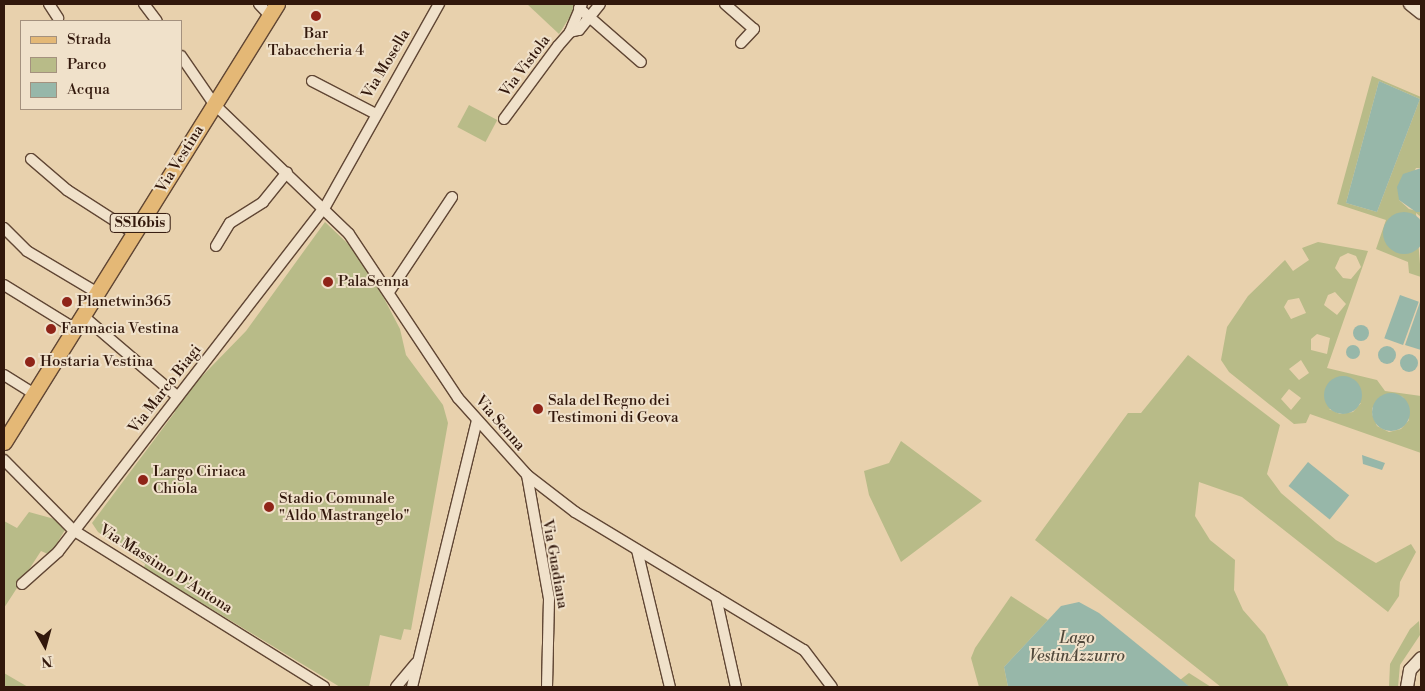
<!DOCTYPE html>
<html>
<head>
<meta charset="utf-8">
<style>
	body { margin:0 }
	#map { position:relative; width:1425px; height:691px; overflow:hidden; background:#e8d1ad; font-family:"Libre Bodoni",serif }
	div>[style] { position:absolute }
	.green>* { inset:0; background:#b8bb88; transform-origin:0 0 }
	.water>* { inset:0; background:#97b7a9; transform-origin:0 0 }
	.round { border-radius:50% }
	.roads { filter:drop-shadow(1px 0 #604634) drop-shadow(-1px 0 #604634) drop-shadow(0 1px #604634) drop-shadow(0 -1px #604634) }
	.minor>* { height:10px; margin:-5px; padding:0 5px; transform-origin:5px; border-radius:5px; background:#f0e1ca }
	.tertiary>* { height:12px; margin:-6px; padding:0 6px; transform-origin:6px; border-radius:6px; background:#f0e1ca }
	.primary>* { height:15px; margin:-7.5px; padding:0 7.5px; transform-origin:7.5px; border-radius:7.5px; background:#e4b876 }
	.dots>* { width:14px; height:14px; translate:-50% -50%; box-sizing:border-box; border:2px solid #f0e1ca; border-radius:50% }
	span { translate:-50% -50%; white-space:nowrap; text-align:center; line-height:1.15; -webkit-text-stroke:4px #f0e1ca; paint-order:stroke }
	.shield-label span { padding:1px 4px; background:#f0e1ca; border:1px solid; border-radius:4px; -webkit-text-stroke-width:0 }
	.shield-label { font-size:14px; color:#32180c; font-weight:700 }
	.poi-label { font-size:15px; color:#32180c }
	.left { translate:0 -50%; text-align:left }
	.street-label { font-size:15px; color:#32180c }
	.water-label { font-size:16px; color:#50483b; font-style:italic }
	.frame { position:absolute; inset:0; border:5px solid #32180c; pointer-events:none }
	.legend { position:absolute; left:20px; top:20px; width:162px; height:90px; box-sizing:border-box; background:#f0e1ca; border:1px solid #a4917e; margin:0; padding:6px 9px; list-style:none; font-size:15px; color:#32180c }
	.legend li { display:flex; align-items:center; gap:10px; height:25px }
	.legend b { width:25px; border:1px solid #a4917e }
	.north { position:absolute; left:20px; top:621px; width:50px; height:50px; -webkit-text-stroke:4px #f0e1ca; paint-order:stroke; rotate:173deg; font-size:14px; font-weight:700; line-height:20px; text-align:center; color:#32180c }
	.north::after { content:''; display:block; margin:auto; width:18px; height:22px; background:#32180c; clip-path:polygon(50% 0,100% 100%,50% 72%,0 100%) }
</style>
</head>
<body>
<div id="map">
	<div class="green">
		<i style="clip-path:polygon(527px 4px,578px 4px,559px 34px)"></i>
		<i style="clip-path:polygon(evenodd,1372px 76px,1421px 97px,1421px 168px,1416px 168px,1399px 200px,1409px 209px,1421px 212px,1421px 217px,1416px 213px,1421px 277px,1409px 273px,1408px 262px,1376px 249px,1386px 220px,1337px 204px,1372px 76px,1379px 81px,1420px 99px,1377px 212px,1346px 203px,1379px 81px)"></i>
		<i style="left:469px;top:105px;width:32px;height:25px;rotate:28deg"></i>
		<i style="clip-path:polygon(325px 222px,363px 258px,400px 329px,406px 355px,443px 405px,448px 423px,411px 630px,404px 629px,401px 640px,380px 635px,369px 687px,340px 687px,144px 568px,145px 564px,98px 532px,92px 523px,175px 412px,172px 407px,246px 331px)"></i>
		<i style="clip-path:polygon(evenodd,1318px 242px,1368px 251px,1327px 368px,1377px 380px,1385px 391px,1421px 396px,1421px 453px,1310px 414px,1306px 423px,1294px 424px,1229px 372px,1221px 360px,1227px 327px,1248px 296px,1285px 260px,1293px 271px,1309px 260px,1302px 248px,1318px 242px,1348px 253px,1356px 256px,1361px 267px,1351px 279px,1343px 278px,1335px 268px,1340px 257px,1348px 253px,1318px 242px,1335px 292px,1346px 304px,1337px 315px,1324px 305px,1328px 295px,1335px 292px,1318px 242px,1299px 298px,1306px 313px,1291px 319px,1284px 307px,1288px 300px,1299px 298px,1318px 242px,1317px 334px,1330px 338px,1327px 354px,1311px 350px,1311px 339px,1317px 334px,1318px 242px,1301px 360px,1309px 373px,1299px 380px,1289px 369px,1301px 360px,1318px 242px,1289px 389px,1301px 398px,1291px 410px,1281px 399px,1289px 389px,1318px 242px,1391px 393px,1403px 397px,1409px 420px,1401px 429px,1389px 432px,1377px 426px,1372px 414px,1372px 408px,1391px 393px,1318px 242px,1361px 403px,1353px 412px,1340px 414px,1329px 409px,1361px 403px)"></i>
		<i style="clip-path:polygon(1188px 355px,1280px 425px,1267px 474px,1281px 493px,1336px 540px,1376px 563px,1411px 544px,1416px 552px,1400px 582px,1399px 596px,1388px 612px,1242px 497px,1199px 482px,1195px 516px,1210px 540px,1235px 560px,1234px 590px,1243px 610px,1265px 635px,1289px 687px,1221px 687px,1035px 540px,1128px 413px,1141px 413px)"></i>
		<i style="clip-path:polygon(901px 441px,982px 501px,901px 562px,869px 495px,864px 471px,889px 463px)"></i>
		<i style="clip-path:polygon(29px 512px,58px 520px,66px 528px,50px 555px,41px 551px,4px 608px,4px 521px,17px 528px)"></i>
		<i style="clip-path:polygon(1011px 596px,1048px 620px,1004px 667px,1008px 687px,979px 687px,971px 658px,975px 648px)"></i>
		<i style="clip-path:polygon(1419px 621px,1420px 635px,1400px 665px,1398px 687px,1389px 687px,1390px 664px,1410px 629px)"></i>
		<i style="clip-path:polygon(4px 673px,28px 687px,4px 687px)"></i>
		<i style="clip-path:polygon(1189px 673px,1211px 687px,1190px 687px,1180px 680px)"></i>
	</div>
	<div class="water">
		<i style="clip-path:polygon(1379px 81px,1420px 99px,1377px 212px,1346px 203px)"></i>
		<i style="clip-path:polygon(1421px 168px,1421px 212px,1416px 212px,1399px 200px,1397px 187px,1403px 174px)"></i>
		<i class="round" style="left:1383px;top:212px;width:42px;height:42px"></i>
		<i style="left:1400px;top:295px;width:20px;height:46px;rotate:20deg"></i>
		<i style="clip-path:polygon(1420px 302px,1421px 303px,1421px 350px,1405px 345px)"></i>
		<i class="round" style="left:1353px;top:325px;width:16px;height:16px"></i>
		<i class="round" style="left:1346px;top:345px;width:14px;height:14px"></i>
		<i class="round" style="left:1378px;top:346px;width:18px;height:18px"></i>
		<i class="round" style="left:1400px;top:354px;width:18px;height:18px"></i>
		<i class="round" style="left:1324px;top:376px;width:38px;height:38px"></i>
		<i class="round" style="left:1372px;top:393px;width:38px;height:38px"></i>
		<i style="clip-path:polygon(1362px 455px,1385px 463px,1382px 470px,1363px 464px)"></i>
		<i style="left:1308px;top:462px;width:53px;height:31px;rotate:39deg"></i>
		<i style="clip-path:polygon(1079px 602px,1099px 613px,1190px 687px,1008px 687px,1004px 667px,1061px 606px)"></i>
	</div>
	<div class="roads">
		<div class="minor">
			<i style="left:49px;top:4px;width:17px;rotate:57deg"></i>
			<i style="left:144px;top:4px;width:21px;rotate:53deg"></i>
			<i style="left:259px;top:4px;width:16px;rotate:47deg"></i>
			<i style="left:725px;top:4px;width:38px;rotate:41deg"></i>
			<i style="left:754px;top:29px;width:19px;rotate:133deg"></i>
			<i style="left:579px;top:8px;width:82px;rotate:41.1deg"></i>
			<i style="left:570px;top:32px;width:30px;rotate:-67deg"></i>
			<i style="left:181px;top:56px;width:58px;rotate:55.5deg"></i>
			<i style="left:214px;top:104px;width:187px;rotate:43.9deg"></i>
			<i style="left:349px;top:234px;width:197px;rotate:56.4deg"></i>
			<i style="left:458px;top:398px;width:103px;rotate:48.1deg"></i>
			<i style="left:527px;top:475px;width:61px;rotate:37.6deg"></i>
			<i style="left:575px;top:512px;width:267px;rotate:31.1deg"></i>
			<i style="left:804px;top:650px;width:46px;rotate:52.9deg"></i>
			<i style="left:312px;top:81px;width:70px;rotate:27.3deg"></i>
			<i style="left:504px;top:119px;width:91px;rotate:-53.5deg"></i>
			<i style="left:558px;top:46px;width:18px;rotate:-49deg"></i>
			<i style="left:570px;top:32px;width:9px;rotate:-13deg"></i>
			<i style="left:579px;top:30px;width:33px;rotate:-51deg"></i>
			<i style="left:31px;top:159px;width:48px;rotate:40.7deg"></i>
			<i style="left:67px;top:190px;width:80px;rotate:32.7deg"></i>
			<i style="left:4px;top:228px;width:33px;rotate:45deg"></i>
			<i style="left:27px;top:251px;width:80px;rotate:30.7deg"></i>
			<i style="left:216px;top:246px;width:27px;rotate:-59deg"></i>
			<i style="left:230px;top:223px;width:39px;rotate:-32deg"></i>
			<i style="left:263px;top:202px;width:38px;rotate:-51deg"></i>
			<i style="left:4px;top:285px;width:82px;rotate:31.6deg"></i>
			<i style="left:389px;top:292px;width:114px;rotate:-56.4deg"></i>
			<i style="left:82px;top:315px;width:126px;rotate:40.5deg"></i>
			<i style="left:4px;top:375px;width:34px;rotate:32deg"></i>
			<i style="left:4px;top:460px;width:98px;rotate:45.4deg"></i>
			<i style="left:73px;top:530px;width:296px;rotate:32deg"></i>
			<i style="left:527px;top:475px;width:126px;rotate:79.9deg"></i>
			<i style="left:549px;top:599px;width:88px;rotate:91.3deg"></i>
			<i style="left:637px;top:550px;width:141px;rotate:76.5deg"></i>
			<i style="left:22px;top:584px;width:48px;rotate:-41.6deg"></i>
			<i style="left:58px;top:552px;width:436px;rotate:-52.3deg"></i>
			<i style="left:325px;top:207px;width:233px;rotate:-60.7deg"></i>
			<i style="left:716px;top:597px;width:92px;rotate:77.5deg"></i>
			<i style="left:396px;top:687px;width:31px;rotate:-50deg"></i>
			<i style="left:412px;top:687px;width:274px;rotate:-76.3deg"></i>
		</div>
		<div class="tertiary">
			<i style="left:1410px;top:4px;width:14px;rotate:39deg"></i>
			<i style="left:1407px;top:687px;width:17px;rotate:-80deg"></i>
			<i style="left:1410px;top:670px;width:16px;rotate:-47deg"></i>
		</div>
		<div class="primary">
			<i style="left:4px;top:442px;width:516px;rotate:-58.07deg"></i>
		</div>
	</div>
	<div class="dots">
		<i style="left:316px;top:16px;background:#8f2418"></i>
		<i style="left:328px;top:282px;background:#8f2418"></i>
		<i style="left:67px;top:302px;background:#8f2418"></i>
		<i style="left:51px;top:329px;background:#8f2418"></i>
		<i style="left:30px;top:362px;background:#8f2418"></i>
		<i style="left:538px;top:409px;background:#8f2418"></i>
		<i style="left:143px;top:480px;background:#8f2418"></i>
		<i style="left:269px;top:507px;background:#8f2418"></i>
	</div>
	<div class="shield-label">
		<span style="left:140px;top:223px">SS16bis</span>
	</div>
	<div class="poi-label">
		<span style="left:316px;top:42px">Bar<br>Tabaccheria 4</span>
		<span class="left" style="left:338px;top:282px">PalaSenna</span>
		<span class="left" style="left:77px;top:302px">Planetwin365</span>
		<span class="left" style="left:61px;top:329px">Farmacia Vestina</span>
		<span class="left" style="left:40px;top:362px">Hostaria Vestina</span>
		<span class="left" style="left:548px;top:409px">Sala del Regno dei<br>Testimoni di Geova</span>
		<span class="left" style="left:153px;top:480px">Largo Ciriaca<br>Chiola</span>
		<span class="left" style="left:279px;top:507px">Stadio Comunale<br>"Aldo Mastrangelo"</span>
	</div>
	<div class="street-label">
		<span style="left:386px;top:64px;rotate:-59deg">Via Mosella</span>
		<span style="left:525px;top:66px;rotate:-53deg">Via Vistola</span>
		<span style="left:180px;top:159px;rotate:-58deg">Via Vestina</span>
		<span style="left:165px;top:389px;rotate:-52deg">Via Marco Biagi</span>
		<span style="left:500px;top:423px;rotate:49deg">Via Senna</span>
		<span style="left:555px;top:564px;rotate:80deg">Via Guadiana</span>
		<span style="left:166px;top:569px;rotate:32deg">Via Massimo D'Antona</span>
	</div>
	<div class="water-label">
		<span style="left:1077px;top:647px">Lago<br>VestinAzzurro</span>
	</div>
	<div class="frame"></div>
	<ul class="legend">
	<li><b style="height:6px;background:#e4b876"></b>Strada</li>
	<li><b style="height:14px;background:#b8bb88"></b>Parco</li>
	<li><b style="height:14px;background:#97b7a9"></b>Acqua</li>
	</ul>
	<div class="north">N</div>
</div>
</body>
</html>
